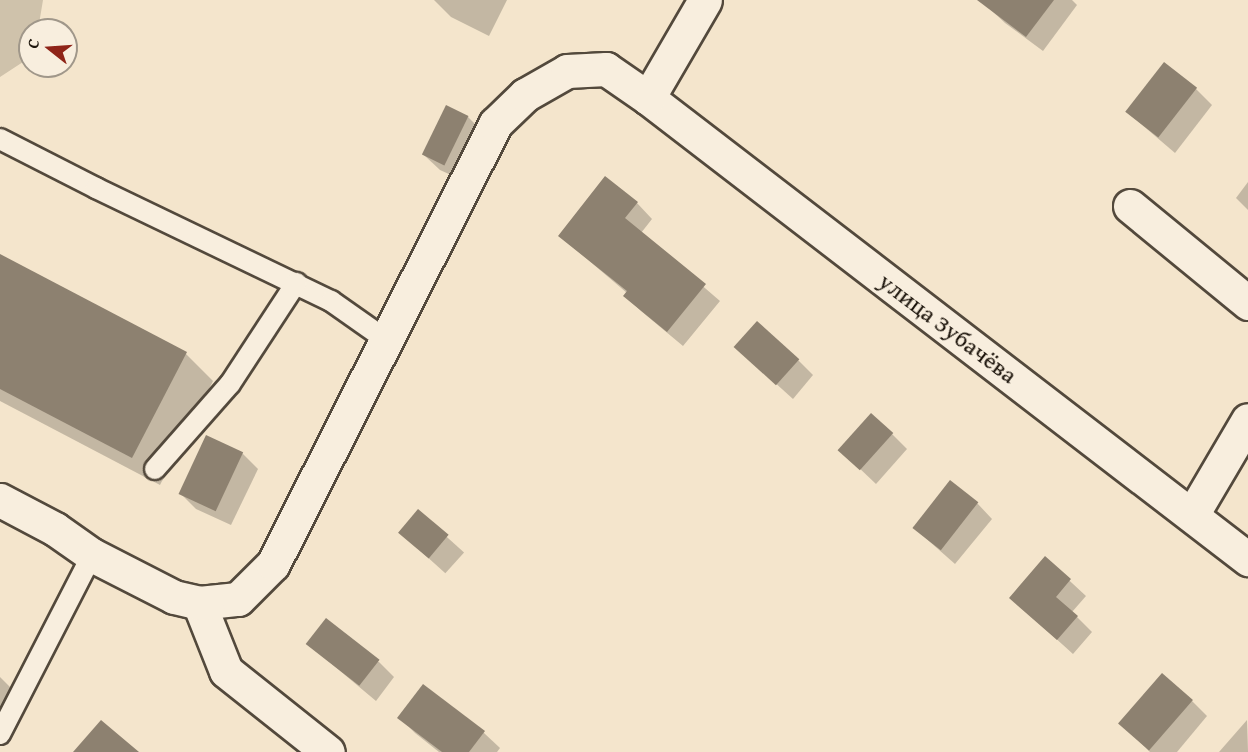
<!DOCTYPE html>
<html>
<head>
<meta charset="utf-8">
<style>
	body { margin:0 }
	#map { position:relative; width:1248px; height:752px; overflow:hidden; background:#f4e5cc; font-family:"Gentium Book Plus",serif }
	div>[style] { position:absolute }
	.green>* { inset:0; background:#cfc2ab }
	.shadow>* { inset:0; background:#0003; transform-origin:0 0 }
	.building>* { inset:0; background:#8d8170; transform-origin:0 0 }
	.roads { filter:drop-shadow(2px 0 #53493c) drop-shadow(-2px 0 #53493c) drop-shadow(0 2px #53493c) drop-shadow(0 -2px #53493c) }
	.service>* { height:20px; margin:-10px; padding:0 10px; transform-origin:10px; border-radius:10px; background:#f8eede }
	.minor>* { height:33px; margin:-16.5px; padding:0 16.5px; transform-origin:16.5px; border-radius:16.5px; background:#f8eede }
	.tertiary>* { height:33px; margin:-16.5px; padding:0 16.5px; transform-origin:16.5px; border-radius:16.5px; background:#f8eede }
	span { translate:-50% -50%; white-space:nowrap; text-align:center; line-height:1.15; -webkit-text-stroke:5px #f8eede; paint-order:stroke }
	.street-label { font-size:24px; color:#1d150c }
	.north { position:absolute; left:18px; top:18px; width:60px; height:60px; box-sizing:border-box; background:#f8eede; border:2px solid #a0978a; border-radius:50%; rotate:287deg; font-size:16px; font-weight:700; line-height:24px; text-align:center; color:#1d150c }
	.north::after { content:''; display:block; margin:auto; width:21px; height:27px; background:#8f2418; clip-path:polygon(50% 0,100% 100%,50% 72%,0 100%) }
</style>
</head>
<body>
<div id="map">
	<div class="green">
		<i style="clip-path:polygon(0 0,43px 0,38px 30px,30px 30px,30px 48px,23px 62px,0 77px)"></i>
	</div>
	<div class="shadow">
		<i style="clip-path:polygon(434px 0,507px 0,489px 36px,451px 17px)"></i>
		<i style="clip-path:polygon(995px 0,1072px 0,1077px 5px,1043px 51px,1005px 23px,989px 8px)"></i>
		<i style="clip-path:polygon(1196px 89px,1212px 105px,1175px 153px,1127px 112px)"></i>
		<i style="clip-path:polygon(468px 117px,484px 133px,462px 180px,440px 170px,424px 155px)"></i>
		<i style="clip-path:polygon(1248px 182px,1248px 210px,1236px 198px)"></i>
		<i style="clip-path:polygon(637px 203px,652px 219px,641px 233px,720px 301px,683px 346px,641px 311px,625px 296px,627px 293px,560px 236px)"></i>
		<i style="clip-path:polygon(0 256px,186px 354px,213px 381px,160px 485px,0 401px)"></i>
		<i style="clip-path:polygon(798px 360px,813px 375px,793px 399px,752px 362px)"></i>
		<i style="clip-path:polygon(892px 434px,907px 449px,876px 484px,856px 465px)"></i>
		<i style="clip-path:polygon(242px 453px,258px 469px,231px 525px,196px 509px,181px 494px)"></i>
		<i style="clip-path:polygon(977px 503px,992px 519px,955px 564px,913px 527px)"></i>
		<i style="left:418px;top:511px;width:62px;height:28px;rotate:42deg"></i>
		<i style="clip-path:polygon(1045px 558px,1086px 596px,1072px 612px,1092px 632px,1073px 654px,1011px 598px)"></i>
		<i style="clip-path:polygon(308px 644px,379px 662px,394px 677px,376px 701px)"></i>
		<i style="clip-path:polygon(0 677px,18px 695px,0 730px)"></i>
		<i style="clip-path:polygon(423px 686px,484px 733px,500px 748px,497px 752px,439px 752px,415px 733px,399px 717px)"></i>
		<i style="clip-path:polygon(1192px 701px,1207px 716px,1177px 752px,1150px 752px,1121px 724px)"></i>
		<i style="clip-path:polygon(1247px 720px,1248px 752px,1219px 752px)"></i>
	</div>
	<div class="building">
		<i style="clip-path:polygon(977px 0,1054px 0,1026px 37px)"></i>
		<i style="left:1164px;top:62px;width:42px;height:63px;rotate:38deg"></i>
		<i style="left:446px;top:105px;width:25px;height:55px;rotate:26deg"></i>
		<i style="clip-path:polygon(605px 176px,638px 202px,625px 218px,706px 284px,667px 332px,623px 296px,627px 291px,558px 236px)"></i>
		<i style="clip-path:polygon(0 254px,187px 352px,132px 458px,0 389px)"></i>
		<i style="left:757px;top:321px;width:57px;height:35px;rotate:42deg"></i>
		<i style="left:871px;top:413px;width:30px;height:50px;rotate:42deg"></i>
		<i style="left:206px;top:435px;width:41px;height:65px;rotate:25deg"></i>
		<i style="left:950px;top:480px;width:36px;height:61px;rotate:38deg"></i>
		<i style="left:418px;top:509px;width:40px;height:31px;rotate:40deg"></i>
		<i style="clip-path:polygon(1045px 556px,1071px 579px,1056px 597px,1078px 616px,1057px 640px,1009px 598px)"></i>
		<i style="left:326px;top:618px;width:68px;height:33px;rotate:38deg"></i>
		<i style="left:1162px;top:673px;width:41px;height:67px;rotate:41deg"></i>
		<i style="clip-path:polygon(423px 684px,485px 731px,469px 752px,442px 752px,397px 718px)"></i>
		<i style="clip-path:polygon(101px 720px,139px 752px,73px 752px)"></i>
	</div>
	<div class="roads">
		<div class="service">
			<i style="left:0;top:139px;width:108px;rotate:27deg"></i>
			<i style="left:96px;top:188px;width:261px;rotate:25.7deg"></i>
			<i style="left:331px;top:301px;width:66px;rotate:35.1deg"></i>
			<i style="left:155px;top:469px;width:113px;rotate:-48.6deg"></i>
			<i style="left:230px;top:384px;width:121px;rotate:-56.8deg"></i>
			<i style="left:0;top:734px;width:201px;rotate:-62.8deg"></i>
		</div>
		<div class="minor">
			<i style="left:648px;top:98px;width:757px;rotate:37.54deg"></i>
			<i style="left:1130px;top:206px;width:153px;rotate:39.4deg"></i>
			<i style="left:1192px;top:515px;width:110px;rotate:-59.5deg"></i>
			<i style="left:199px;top:603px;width:73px;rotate:68.3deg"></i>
			<i style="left:226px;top:671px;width:130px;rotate:38.5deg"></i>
		</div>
		<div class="tertiary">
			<i style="left:0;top:500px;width:62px;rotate:27.8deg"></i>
			<i style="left:55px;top:529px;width:45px;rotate:35.1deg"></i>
			<i style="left:92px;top:555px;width:92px;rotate:27.1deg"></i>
			<i style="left:174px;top:597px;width:26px;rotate:13deg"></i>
			<i style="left:199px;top:603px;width:39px;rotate:-6deg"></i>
			<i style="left:238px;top:599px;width:49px;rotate:-45deg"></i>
			<i style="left:273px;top:564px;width:493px;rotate:-63.2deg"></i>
			<i style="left:495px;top:124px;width:42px;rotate:-44deg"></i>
			<i style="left:525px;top:95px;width:48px;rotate:-29.7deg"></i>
			<i style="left:567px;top:71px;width:39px;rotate:-3deg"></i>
			<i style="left:606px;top:69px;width:51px;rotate:34.6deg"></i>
			<i style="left:648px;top:98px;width:113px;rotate:-59.8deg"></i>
		</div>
	</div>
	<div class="street-label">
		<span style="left:948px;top:328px;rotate:37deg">улица Зубачёва</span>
	</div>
	<div class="north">С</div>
</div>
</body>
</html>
